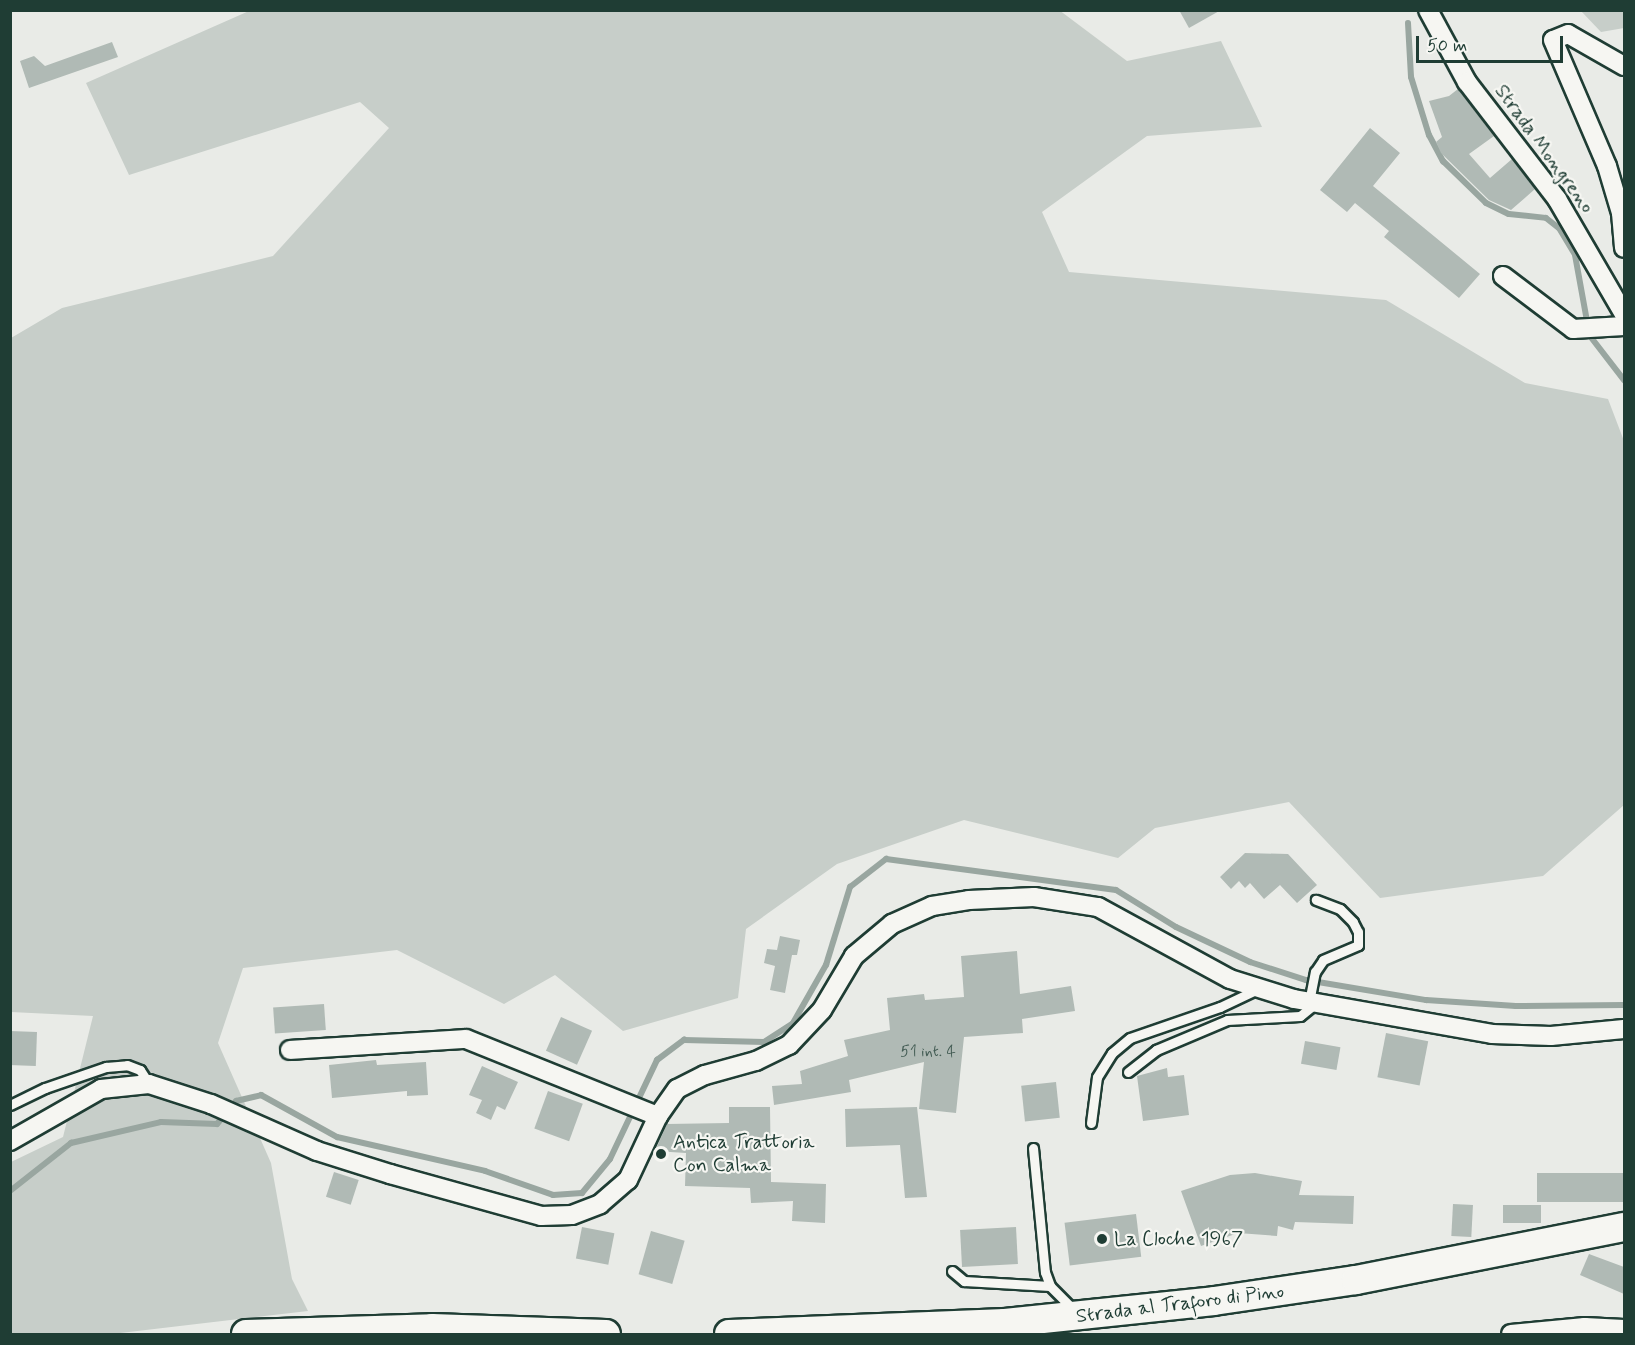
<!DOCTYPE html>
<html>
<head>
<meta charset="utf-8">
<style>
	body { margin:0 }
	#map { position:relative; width:1635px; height:1345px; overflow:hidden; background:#e9ebe7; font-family:Mynerve,sans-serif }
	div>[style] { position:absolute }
	.green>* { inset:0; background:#c7cec9 }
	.stream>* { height:6px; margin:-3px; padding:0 3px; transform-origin:3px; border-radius:3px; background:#99a6a0 }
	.building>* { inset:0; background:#b0bab5; transform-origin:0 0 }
	.roads { filter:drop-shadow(2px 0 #1f3d34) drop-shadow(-2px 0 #1f3d34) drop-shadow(0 2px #1f3d34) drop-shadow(0 -2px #1f3d34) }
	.service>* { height:9px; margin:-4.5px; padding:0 4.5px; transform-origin:4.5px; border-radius:4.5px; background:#f6f6f2 }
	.minor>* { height:18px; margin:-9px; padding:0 9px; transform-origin:9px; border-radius:9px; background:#f6f6f2 }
	.primary>* { height:28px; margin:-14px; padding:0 14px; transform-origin:14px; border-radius:14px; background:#f6f6f2 }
	.dots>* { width:16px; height:16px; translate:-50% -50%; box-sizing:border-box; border:3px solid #f6f6f2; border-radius:50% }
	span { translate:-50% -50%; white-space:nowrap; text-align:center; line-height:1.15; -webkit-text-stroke:4.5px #f6f6f2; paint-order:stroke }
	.number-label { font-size:16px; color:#435c54 }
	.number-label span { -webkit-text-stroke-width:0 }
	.street-label { font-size:20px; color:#1f3d34 }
	.poi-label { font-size:20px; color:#1f3d34 }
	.left { translate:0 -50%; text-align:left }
	.frame { position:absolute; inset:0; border:12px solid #1f3d34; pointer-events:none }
	.scale { position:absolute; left:1416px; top:36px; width:147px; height:27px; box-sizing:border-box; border:3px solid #1f3d34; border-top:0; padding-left:8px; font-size:18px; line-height:21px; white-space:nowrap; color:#1f3d34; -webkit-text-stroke:4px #f6f6f2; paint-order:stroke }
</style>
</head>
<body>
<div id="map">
	<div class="green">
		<i style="clip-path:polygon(1059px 10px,1127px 61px,1221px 41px,1262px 127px,1147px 136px,1042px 212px,1069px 272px,1386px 300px,1525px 383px,1608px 399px,1624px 441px,1624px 805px,1543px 876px,1380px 898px,1289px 802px,1155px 828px,1118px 858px,964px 820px,837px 864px,746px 929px,738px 998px,623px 1031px,555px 975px,504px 1004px,397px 950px,243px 968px,218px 1043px,271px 1163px,292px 1279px,308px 1311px,112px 1334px,11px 1334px,11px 1162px,63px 1137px,93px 1016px,11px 1012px,11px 338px,62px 308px,273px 256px,389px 128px,360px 102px,129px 175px,86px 83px,249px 11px)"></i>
		<i style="clip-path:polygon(1581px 11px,1624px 11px,1624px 28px,1601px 32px)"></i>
	</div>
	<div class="stream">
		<i style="left:1408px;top:23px;width:54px;rotate:86.8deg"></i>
		<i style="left:1411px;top:77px;width:61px;rotate:72.8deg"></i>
		<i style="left:1429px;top:135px;width:30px;rotate:62deg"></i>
		<i style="left:1443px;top:161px;width:60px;rotate:44.3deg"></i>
		<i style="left:1486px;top:203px;width:25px;rotate:26deg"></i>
		<i style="left:1509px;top:214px;width:37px;rotate:6deg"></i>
		<i style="left:1546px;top:218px;width:16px;rotate:38deg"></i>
		<i style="left:1559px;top:228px;width:31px;rotate:59deg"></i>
		<i style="left:1575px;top:255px;width:67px;rotate:79.7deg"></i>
		<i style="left:1590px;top:336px;width:56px;rotate:52.3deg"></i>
		<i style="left:10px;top:1191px;width:78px;rotate:-38.2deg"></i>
		<i style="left:71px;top:1143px;width:92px;rotate:-13.1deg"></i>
		<i style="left:161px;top:1122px;width:56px;rotate:2deg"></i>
		<i style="left:217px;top:1124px;width:30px;rotate:-50deg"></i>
		<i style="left:236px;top:1101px;width:26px;rotate:-13deg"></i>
		<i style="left:261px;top:1095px;width:87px;rotate:28.9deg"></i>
		<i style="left:337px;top:1137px;width:152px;rotate:12.9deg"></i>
		<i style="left:485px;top:1171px;width:72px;rotate:19.4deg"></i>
		<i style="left:553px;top:1195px;width:29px;rotate:-4deg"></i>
		<i style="left:582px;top:1193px;width:44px;rotate:-50.5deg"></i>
		<i style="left:610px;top:1159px;width:110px;rotate:-64.6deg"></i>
		<i style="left:657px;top:1060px;width:34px;rotate:-37deg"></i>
		<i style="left:684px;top:1040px;width:80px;rotate:1.4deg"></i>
		<i style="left:764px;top:1042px;width:35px;rotate:-33deg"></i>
		<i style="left:793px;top:1023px;width:67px;rotate:-60.4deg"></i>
		<i style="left:826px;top:965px;width:82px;rotate:-72.9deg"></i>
		<i style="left:850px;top:887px;width:46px;rotate:-37.9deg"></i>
		<i style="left:886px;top:859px;width:232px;rotate:7.7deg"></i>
		<i style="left:1116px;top:890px;width:70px;rotate:31.7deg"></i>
		<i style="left:1176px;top:927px;width:82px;rotate:25.3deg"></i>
		<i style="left:1250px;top:962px;width:59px;rotate:17.8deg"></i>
		<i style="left:1306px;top:980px;width:122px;rotate:9.5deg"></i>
		<i style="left:1426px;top:1000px;width:90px;rotate:3.8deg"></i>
		<i style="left:1516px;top:1006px;width:108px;rotate:-0.5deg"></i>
	</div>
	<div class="building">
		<i style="clip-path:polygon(1179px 10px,1221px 10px,1189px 28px)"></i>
		<i style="clip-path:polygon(112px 42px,118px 57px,29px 88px,20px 61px,34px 56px,45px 66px)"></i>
		<i style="clip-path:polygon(1458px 89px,1494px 136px,1469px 154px,1490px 178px,1512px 159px,1535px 189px,1511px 210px,1489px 200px,1441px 153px,1436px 142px,1442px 137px,1429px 101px,1449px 96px)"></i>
		<i style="clip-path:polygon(1370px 128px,1400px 153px,1373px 186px,1480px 274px,1459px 298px,1384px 237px,1389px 231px,1355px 203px,1347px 212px,1320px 190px)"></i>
		<i style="clip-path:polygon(1245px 853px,1288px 854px,1317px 885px,1297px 903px,1280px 885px,1264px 899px,1250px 883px,1245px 888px,1239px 881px,1231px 889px,1220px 877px)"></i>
		<i style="clip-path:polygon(780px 936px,800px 940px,797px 955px,792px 955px,785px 993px,770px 990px,775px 966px,764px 963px,767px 949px,777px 950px)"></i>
		<i style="clip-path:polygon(1017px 951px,1020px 994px,1071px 986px,1075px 1011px,1022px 1019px,1023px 1033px,964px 1037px,956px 1113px,919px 1109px,924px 1062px,849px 1080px,851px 1092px,774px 1105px,772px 1086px,802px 1084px,800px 1071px,848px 1056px,844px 1040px,890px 1030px,887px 998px,924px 994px,925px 1000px,964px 997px,961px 956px)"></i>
		<i style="left:324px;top:1004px;width:26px;height:51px;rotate:86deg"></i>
		<i style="left:561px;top:1017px;width:34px;height:37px;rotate:24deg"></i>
		<i style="left:10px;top:1031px;width:27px;height:34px;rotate:2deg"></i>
		<i style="left:1386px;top:1033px;width:43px;height:45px;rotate:11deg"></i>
		<i style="left:1305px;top:1041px;width:36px;height:23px;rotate:10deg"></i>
		<i style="clip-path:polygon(376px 1060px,377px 1065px,426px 1062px,428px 1095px,407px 1096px,407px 1091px,332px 1098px,329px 1065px)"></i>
		<i style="clip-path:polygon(482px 1066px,518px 1082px,505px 1110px,497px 1106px,491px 1120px,476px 1113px,482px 1100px,469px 1095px)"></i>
		<i style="clip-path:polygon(1167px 1068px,1168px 1077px,1184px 1075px,1189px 1115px,1143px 1121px,1137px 1076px)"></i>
		<i style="left:1056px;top:1082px;width:36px;height:35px;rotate:84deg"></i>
		<i style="left:548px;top:1091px;width:37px;height:40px;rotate:20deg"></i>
		<i style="clip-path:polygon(729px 1107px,770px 1107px,771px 1182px,826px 1184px,825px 1223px,792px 1221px,793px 1201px,751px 1203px,750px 1188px,685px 1186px,686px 1153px,655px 1151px,667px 1124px,729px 1123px)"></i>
		<i style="clip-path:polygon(917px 1107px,927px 1197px,905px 1198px,900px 1145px,846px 1147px,845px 1109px)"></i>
		<i style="left:334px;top:1172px;width:26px;height:26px;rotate:18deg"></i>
		<i style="clip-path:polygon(1255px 1173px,1302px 1181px,1299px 1195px,1354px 1196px,1353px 1224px,1295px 1222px,1293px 1230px,1278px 1226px,1277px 1236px,1238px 1233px,1201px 1246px,1181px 1191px,1230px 1175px)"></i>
		<i style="left:1624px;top:1173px;width:29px;height:87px;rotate:90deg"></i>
		<i style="left:1453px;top:1204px;width:20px;height:32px;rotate:3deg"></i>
		<i style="left:1503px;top:1205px;width:38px;height:18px"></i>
		<i style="left:1136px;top:1214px;width:43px;height:72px;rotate:83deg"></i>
		<i style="left:582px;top:1227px;width:33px;height:32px;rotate:11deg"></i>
		<i style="left:1016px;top:1227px;width:37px;height:56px;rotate:87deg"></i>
		<i style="left:651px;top:1231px;width:35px;height:45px;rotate:16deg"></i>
		<i style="clip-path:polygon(1589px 1254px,1624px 1267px,1624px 1294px,1580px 1275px)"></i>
	</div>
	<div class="roads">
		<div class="service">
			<i style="left:1309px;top:1002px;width:31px;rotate:-79deg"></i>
			<i style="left:1315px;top:972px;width:14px;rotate:-56deg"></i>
			<i style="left:1323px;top:960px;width:38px;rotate:-23deg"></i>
			<i style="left:1358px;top:945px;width:13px;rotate:-90deg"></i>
			<i style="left:1358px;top:932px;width:11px;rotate:-117deg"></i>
			<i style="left:1353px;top:922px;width:18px;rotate:-135deg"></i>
			<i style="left:1340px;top:909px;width:26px;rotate:-159deg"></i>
			<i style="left:1128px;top:1072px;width:36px;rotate:-38deg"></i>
			<i style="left:1156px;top:1050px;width:77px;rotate:-22.9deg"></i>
			<i style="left:1227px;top:1020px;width:73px;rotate:-3.1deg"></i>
			<i style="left:1300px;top:1016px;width:21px;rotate:-39deg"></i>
			<i style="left:10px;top:1105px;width:39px;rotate:-26deg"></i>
			<i style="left:45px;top:1088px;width:65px;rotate:-19deg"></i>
			<i style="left:106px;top:1067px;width:21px;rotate:-5deg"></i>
			<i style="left:127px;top:1065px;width:14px;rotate:21deg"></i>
			<i style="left:140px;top:1070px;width:17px;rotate:57deg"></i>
			<i style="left:1091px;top:1123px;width:46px;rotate:-82.6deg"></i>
			<i style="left:1097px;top:1077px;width:28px;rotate:-58deg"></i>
			<i style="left:1112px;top:1053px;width:23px;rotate:-40deg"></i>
			<i style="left:1130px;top:1038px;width:95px;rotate:-19deg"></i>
			<i style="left:1220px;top:1007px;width:42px;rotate:-25.3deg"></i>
			<i style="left:1033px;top:1148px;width:125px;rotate:84.5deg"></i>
			<i style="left:1045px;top:1272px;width:15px;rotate:70deg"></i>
			<i style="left:1050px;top:1286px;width:33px;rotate:45deg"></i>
			<i style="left:952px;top:1271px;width:16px;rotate:40deg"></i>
			<i style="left:964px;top:1281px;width:86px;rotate:3.3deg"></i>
		</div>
		<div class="minor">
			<i style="left:1428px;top:10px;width:82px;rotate:61.6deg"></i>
			<i style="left:1467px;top:82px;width:148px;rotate:52.4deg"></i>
			<i style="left:1557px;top:199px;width:133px;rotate:59.8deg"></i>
			<i style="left:1624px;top:66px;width:64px;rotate:-150.3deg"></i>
			<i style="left:1568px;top:34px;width:16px;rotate:158deg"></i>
			<i style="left:1553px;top:40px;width:137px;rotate:66.8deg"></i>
			<i style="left:1607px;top:166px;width:49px;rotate:73.4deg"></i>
			<i style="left:1621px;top:213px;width:35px;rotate:85deg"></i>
			<i style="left:1503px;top:276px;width:88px;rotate:37.1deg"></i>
			<i style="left:1573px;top:329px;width:51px;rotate:-3.4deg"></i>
			<i style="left:290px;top:1050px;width:176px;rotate:-3.6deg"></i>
			<i style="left:466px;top:1039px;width:207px;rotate:21.9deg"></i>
			<i style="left:10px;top:1141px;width:105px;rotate:-29.7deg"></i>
			<i style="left:101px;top:1089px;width:48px;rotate:-5.9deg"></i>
			<i style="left:149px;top:1084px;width:65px;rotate:17.9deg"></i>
			<i style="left:211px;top:1104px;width:116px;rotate:23.9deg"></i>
			<i style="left:317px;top:1151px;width:77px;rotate:17.5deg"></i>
			<i style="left:390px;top:1174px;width:157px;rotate:15.5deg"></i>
			<i style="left:541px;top:1216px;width:31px;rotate:-2deg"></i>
			<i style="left:572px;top:1215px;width:30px;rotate:-21deg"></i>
			<i style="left:600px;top:1204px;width:37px;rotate:-41deg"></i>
			<i style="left:628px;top:1180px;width:71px;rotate:-64.9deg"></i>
			<i style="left:658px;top:1116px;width:33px;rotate:-55deg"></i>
			<i style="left:677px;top:1089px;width:31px;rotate:-27deg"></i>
			<i style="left:705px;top:1075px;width:53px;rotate:-15.4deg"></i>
			<i style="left:756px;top:1061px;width:37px;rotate:-26deg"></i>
			<i style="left:789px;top:1045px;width:48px;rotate:-46.7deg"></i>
			<i style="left:822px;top:1010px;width:63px;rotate:-59.3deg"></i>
			<i style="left:854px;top:956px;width:50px;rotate:-40.1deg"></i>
			<i style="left:892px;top:924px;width:44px;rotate:-24.2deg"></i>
			<i style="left:932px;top:906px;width:37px;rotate:-9deg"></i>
			<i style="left:969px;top:900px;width:65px;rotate:-2.6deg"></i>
			<i style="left:1034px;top:897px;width:65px;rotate:8.9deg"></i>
			<i style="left:1098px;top:907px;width:150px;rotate:28.6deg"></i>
			<i style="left:1230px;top:979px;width:67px;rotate:17.4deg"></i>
			<i style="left:1294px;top:999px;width:201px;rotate:10deg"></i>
			<i style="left:1492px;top:1034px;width:59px;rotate:1.9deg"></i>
			<i style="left:1551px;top:1036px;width:73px;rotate:-5.5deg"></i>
			<i style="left:1511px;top:1334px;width:74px;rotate:-5.4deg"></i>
			<i style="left:1585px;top:1327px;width:39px;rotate:3deg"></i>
		</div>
		<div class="primary">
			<i style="left:246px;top:1334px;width:186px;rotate:-1.8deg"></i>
			<i style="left:432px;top:1328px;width:174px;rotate:2deg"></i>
			<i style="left:729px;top:1334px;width:276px;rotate:-2.3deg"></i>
			<i style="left:1005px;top:1323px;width:210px;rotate:-6deg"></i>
			<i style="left:1214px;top:1301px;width:144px;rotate:-8.4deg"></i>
			<i style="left:1356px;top:1280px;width:273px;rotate:-11.2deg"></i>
		</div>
	</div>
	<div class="dots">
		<i style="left:661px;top:1154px;background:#1f3d34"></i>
		<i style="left:1102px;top:1239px;background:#1f3d34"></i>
	</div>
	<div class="number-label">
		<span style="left:928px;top:1052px">51 int. 4</span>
	</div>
	<div class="street-label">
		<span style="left:1544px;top:149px;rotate:54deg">Strada Mongreno</span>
		<span style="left:1180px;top:1304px;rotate:-7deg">Strada al Traforo di Pino</span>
	</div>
	<div class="poi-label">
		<span class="left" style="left:673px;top:1154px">Antica Trattoria<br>Con Calma</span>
		<span class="left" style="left:1114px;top:1239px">La Cloche 1967</span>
	</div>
	<div class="frame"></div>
	<div class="scale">50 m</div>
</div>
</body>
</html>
